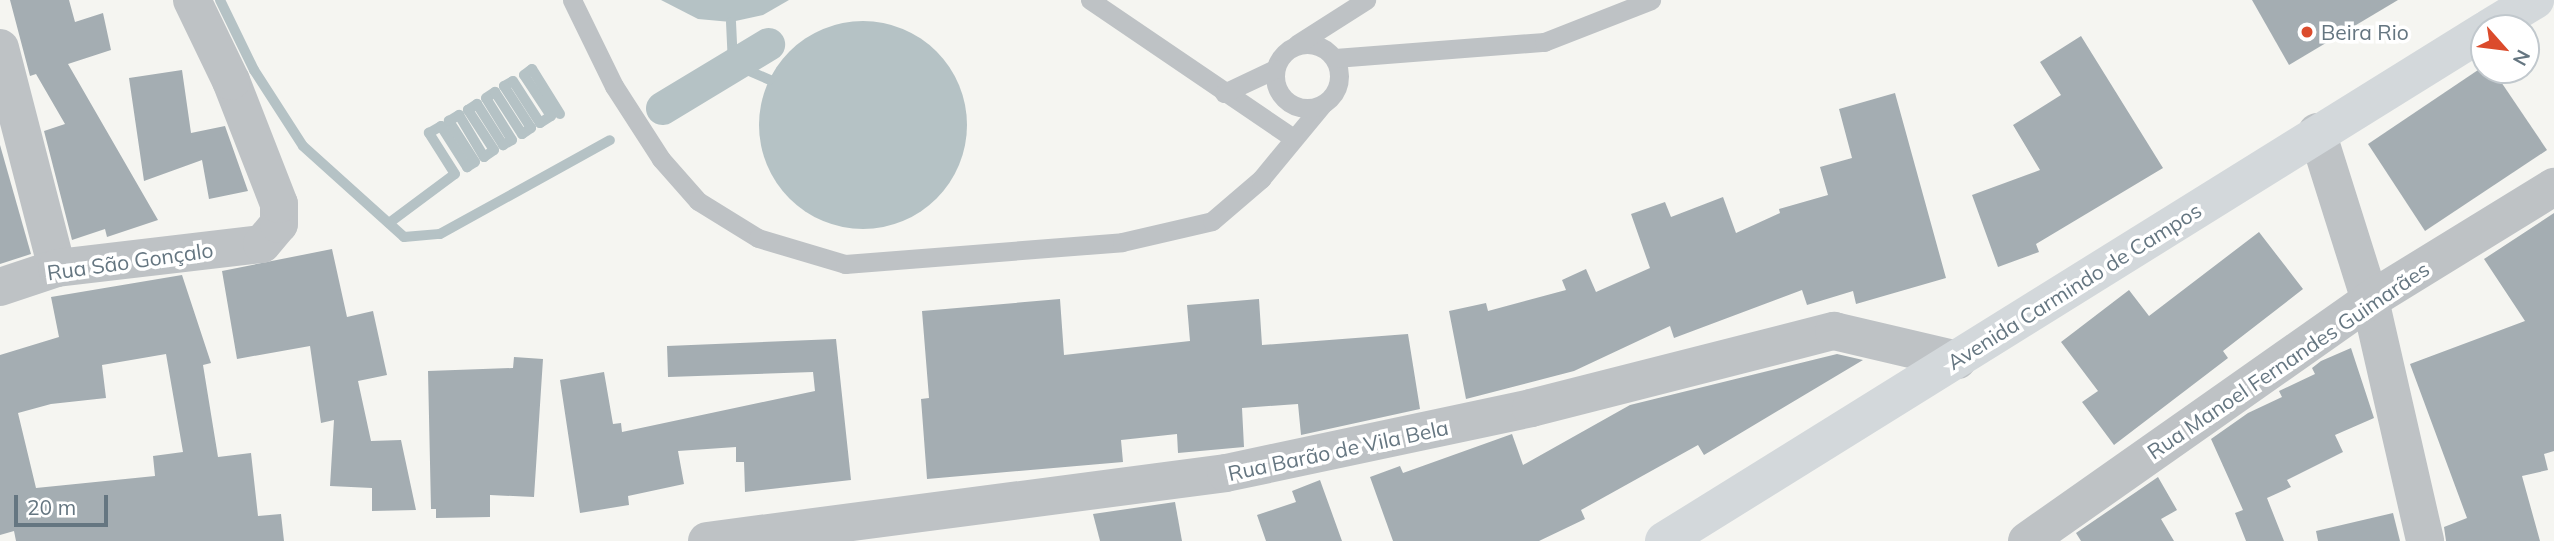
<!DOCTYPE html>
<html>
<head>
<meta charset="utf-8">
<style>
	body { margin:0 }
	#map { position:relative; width:2554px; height:541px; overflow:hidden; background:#f5f5f1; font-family:Mulish,sans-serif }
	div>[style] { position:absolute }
	.water>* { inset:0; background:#b5c2c5 }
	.round { border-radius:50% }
	.stream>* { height:10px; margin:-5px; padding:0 5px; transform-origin:5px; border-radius:5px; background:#b5c2c5 }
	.canal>* { height:33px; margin:-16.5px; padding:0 16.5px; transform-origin:16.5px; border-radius:16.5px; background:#b5c2c5 }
	.building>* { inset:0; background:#a4adb2 }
	.service>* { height:19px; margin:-9.5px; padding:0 9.5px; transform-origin:9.5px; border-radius:9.5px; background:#bec2c5 }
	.service>.ring { margin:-9.5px; padding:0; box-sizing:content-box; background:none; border:19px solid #bec2c5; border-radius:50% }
	.minor>* { height:38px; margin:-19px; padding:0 19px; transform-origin:19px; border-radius:19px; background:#bec2c5 }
	.secondary>* { height:38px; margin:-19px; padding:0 19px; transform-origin:19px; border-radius:19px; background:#d3d8db }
	.dots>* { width:19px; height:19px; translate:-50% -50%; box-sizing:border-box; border:4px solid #fff; border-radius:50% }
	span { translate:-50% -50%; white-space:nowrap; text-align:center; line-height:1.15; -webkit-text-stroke:7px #fff; paint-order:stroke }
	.poi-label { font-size:21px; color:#657681 }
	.left { translate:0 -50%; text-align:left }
	.street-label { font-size:21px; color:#657681 }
	.north { position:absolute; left:2470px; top:14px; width:70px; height:70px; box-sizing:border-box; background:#fff; border:2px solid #c1c8cd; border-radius:50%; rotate:118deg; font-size:19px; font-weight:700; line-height:28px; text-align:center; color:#657681 }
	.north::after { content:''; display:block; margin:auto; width:24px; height:32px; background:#db4b2c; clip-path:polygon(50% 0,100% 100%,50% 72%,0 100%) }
	.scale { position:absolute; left:14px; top:495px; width:94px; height:32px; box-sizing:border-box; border:4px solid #657681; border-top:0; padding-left:9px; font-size:21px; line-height:24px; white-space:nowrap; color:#657681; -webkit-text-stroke:5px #fff; paint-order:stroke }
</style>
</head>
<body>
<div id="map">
	<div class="water">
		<i style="clip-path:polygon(661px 0,789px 0,763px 15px,731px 22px,698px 19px)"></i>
		<i class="round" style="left:759px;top:21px;width:208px;height:208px"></i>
	</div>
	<div class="stream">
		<i style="left:220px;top:0;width:78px;rotate:64.1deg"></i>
		<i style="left:254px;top:70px;width:90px;rotate:57.2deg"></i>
		<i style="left:303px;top:146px;width:136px;rotate:42deg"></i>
		<i style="left:404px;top:237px;width:36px;rotate:-5deg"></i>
		<i style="left:440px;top:234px;width:194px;rotate:-28.9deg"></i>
		<i style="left:731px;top:22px;width:42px;rotate:87.3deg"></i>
		<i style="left:733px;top:64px;width:40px;rotate:23.4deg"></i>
		<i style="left:389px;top:223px;width:82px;rotate:-36.6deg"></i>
		<i style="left:455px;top:174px;width:49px;rotate:-122.4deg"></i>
		<i style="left:429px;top:133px;width:14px;rotate:-30deg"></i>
		<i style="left:441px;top:126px;width:49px;rotate:57.6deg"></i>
		<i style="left:467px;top:167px;width:9px;rotate:-32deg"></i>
		<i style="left:475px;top:162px;width:49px;rotate:-122.4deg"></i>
		<i style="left:449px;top:121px;width:12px;rotate:-31deg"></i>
		<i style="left:459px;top:115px;width:49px;rotate:59.2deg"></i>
		<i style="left:484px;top:157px;width:12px;rotate:-35deg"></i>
		<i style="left:494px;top:150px;width:48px;rotate:-123deg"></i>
		<i style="left:468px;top:110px;width:11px;rotate:-34deg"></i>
		<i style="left:477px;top:104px;width:49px;rotate:57.6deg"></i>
		<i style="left:503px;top:145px;width:10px;rotate:-29deg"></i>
		<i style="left:512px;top:140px;width:49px;rotate:-121.8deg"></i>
		<i style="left:486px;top:98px;width:11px;rotate:-34deg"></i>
		<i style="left:495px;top:92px;width:50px;rotate:57.3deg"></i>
		<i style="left:522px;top:134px;width:11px;rotate:-34deg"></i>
		<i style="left:531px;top:128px;width:50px;rotate:-122.7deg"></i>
		<i style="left:504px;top:86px;width:10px;rotate:-29deg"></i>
		<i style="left:513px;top:81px;width:50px;rotate:57.3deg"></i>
		<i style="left:540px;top:123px;width:13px;rotate:-32deg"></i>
		<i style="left:551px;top:116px;width:49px;rotate:-123.4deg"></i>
		<i style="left:524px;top:75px;width:10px;rotate:-37deg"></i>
		<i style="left:532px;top:69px;width:53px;rotate:58.1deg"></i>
	</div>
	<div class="canal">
		<i style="left:662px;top:108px;width:124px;rotate:-31.1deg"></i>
	</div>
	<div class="building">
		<i style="clip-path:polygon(10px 0,69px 0,75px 22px,103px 13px,111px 50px,68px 64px,158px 220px,107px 237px,105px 229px,72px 240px,44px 131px,65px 124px,36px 74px,30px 76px)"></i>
		<i style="clip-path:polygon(2252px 0,2398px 0,2289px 65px)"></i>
		<i style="clip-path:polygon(2081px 36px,2163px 168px,2036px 244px,2039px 252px,1998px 267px,1972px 195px,2040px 170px,2013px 125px,2061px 95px,2040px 62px)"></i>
		<i style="clip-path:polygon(2484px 66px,2493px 70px,2547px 150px,2425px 231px,2368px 144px)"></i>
		<i style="clip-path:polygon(182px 70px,191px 133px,225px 126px,248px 191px,209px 199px,202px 160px,144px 181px,129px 78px)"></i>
		<i style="clip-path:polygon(1895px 93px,1946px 278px,1856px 304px,1853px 291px,1807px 305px,1802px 290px,1674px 338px,1670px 326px,1574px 371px,1466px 399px,1449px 311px,1486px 303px,1488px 311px,1566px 290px,1562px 280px,1586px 269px,1596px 292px,1650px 268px,1631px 214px,1665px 202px,1671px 217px,1723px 197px,1736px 233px,1780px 213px,1779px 209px,1828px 195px,1820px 167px,1852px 158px,1839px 109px)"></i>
		<i style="clip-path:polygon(0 145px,31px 254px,0 264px)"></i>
		<i style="clip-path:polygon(2554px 213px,2554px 451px,2544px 454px,2548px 470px,2522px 476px,2540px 541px,2446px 541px,2444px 527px,2467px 518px,2410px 364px,2525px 321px,2484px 259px)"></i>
		<i style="clip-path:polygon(2259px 232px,2303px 289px,2223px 351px,2228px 358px,2114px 445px,2082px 402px,2098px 391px,2061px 342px,2129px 290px,2149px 316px)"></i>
		<i style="clip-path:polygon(332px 249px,347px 317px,373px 311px,387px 375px,358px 381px,371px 441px,401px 440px,416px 510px,372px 511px,372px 488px,330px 486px,334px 420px,321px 423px,310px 346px,237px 359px,222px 271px)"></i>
		<i style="clip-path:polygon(evenodd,182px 275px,211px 363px,203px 365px,218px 457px,251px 453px,258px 516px,281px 514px,284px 541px,16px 541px,14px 531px,0 535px,0 355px,59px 337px,51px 297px,182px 275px,166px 354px,183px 452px,153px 456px,155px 476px,36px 488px,18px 413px,51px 404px,106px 398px,102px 365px,166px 354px)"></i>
		<i style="clip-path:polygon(1060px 299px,1064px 355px,1190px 341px,1187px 305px,1259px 299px,1262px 345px,1408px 334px,1420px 409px,1301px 435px,1298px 404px,1242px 408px,1244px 447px,1178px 453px,1177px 434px,1121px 440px,1123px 462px,927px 479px,921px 399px,929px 398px,922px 311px)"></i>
		<i style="clip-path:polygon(836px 339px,851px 480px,745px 492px,744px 462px,736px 462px,736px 447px,678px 451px,684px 484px,628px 496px,629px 505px,580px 513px,560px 380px,604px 372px,613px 424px,621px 423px,622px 432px,815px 391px,813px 372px,668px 377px,667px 346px)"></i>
		<i style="clip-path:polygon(2351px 348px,2374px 418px,2335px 435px,2343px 452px,2287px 480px,2291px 487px,2267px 498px,2284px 541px,2246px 541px,2235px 513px,2243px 510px,2211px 439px,2248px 413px,2282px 397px,2279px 391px,2315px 374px,2312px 368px,2321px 361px)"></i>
		<i style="clip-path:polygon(1837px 354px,1863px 360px,1704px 455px,1698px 445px,1581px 510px,1585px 519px,1539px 541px,1393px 541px,1370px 477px,1400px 466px,1403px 473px,1512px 434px,1523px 465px,1630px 405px)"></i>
		<i style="clip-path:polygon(514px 357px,543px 359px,534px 497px,490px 495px,490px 517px,436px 518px,436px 509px,431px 509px,428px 371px,513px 368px)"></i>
		<i style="clip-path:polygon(2158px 477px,2177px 510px,2161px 519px,2174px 541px,2081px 541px,2076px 533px)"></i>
		<i style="clip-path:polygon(1320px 480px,1342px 541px,1266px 541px,1257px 515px,1296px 502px,1292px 491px)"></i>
		<i style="clip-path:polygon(1175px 502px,1182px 541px,1100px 541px,1093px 514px)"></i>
		<i style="clip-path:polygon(2393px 513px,2400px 541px,2318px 541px,2316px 531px)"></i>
	</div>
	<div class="service">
		<i style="left:572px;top:0;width:96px;rotate:64deg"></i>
		<i style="left:614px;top:86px;width:87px;rotate:57.2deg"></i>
		<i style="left:661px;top:159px;width:56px;rotate:48.6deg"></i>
		<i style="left:698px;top:201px;width:70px;rotate:31.7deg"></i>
		<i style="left:758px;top:238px;width:91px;rotate:16.6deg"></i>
		<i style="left:845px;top:264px;width:278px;rotate:-4.5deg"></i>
		<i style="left:1122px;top:242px;width:92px;rotate:-13.1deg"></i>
		<i style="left:1212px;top:221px;width:65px;rotate:-40.6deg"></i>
		<i style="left:1261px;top:179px;width:96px;rotate:-50.5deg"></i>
		<i style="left:1090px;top:0;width:245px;rotate:34.2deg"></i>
		<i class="ring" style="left:1275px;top:44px;width:45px;height:45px"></i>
		<i style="left:1297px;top:44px;width:82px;rotate:-32.5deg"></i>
		<i style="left:1335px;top:58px;width:210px;rotate:-4.4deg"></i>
		<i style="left:1544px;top:42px;width:115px;rotate:-21.4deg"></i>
		<i style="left:1224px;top:93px;width:56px;rotate:-25.2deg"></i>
	</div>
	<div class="minor">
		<i style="left:0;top:48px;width:227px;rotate:75.5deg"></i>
		<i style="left:2317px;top:132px;width:176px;rotate:72.5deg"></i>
		<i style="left:2370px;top:300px;width:247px;rotate:77.1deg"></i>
		<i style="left:0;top:287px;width:60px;rotate:-18.4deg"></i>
		<i style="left:57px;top:268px;width:206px;rotate:-6.7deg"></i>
		<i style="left:262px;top:244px;width:26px;rotate:-50deg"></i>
		<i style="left:279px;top:224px;width:20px;rotate:-90deg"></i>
		<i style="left:279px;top:204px;width:132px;rotate:-111.3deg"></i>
		<i style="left:231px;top:81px;width:90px;rotate:-115.7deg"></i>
		<i style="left:707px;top:541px;width:523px;rotate:-7.46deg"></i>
		<i style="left:1226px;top:473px;width:312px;rotate:-12deg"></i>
		<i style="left:1531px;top:408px;width:313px;rotate:-14.3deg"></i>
		<i style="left:1834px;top:331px;width:127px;rotate:13.2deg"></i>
		<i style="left:2027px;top:541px;width:419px;rotate:-35.1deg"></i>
		<i style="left:2370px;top:300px;width:216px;rotate:-31.6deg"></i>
	</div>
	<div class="secondary">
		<i style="left:2489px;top:28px;width:54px;rotate:-31.3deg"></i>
		<i style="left:1664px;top:541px;width:966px;rotate:-31.88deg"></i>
	</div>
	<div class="dots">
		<i style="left:2307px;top:32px;background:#db4b2c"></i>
	</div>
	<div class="poi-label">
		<span class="left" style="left:2321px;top:32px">Beira Rio</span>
	</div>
	<div class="street-label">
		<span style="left:130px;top:261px;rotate:-8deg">Rua São Gonçalo</span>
		<span style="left:2074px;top:286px;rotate:-32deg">Avenida Carmindo de Campos</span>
		<span style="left:2288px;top:360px;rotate:-34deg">Rua Manoel Fernandes Guimarães</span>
		<span style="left:1338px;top:450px;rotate:-12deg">Rua Barão de Vila Bela</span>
	</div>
	<div class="north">N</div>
	<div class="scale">20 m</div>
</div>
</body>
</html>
